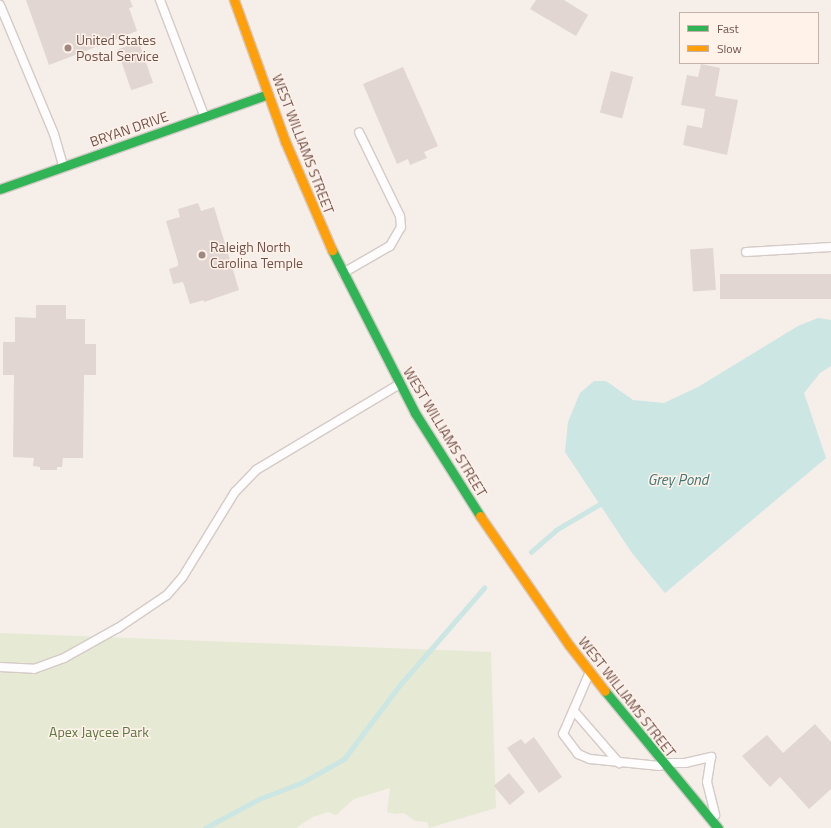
<!DOCTYPE html>
<html>
<head>
<meta charset="utf-8">
<style>
	body { margin:0 }
	#map { position:relative; width:831px; height:828px; overflow:hidden; background:#f5eee9; font-family:"Titillium Web",sans-serif }
	div>[style] { position:absolute }
	.green>* { inset:0; background:#e6ead4 }
	.water>* { inset:0; background:#cbe6e3 }
	.stream>* { height:4.5px; margin:-2.25px; padding:0 2.25px; transform-origin:2.25px; border-radius:2.25px; background:#cbe6e3 }
	.building>* { inset:0; background:#e1d6d1; transform-origin:0 0 }
	.roads { filter:drop-shadow(1px 0 #d4cac6) drop-shadow(-1px 0 #d4cac6) drop-shadow(0 1px #d4cac6) drop-shadow(0 -1px #d4cac6) }
	.lane>* { height:8px; margin:-4px; padding:0 4px; transform-origin:4px; border-radius:4px; background:#fefcfc }
	.fast>* { height:9px; margin:-4.5px; padding:0 4.5px; transform-origin:4.5px; border-radius:4.5px; background:#30b455 }
	.slow>* { height:9px; margin:-4.5px; padding:0 4.5px; transform-origin:4.5px; border-radius:4.5px; background:#ff9f0a }
	.dots>* { width:11px; height:11px; translate:-50% -50%; box-sizing:border-box; border:2px solid #fef2e9; border-radius:50% }
	span { translate:-50% -50%; white-space:nowrap; text-align:center; line-height:1.15; -webkit-text-stroke:3px #fef2e9; paint-order:stroke }
	.poi-label { font-size:14px; color:#71514b }
	.left { translate:0 -50%; text-align:left }
	.street-label { font-size:14px; color:#71514b }
	.park-label { font-size:14px; color:#5d7743 }
	.water-label { font-size:15px; color:#407675; font-style:italic }
	.legend { position:absolute; left:679px; top:12px; width:140px; height:52px; box-sizing:border-box; background:#fef2e9; border:1px solid #c6b2aa; margin:0; padding:5px 7px; list-style:none; font-size:12px; color:#71514b }
	.legend li { display:flex; align-items:center; gap:8px; height:20px }
	.legend b { width:20px; border:1px solid #c6b2aa }
</style>
</head>
<body>
<div id="map">
	<div class="green">
		<i style="clip-path:polygon(0 633px,491px 652px,496px 808px,429px 828px,427px 822px,415px 821px,404px 813px,395px 814px,387px 812px,390px 788px,354px 799px,336px 815px,328px 812px,313px 817px,296px 828px,0 828px)"></i>
	</div>
	<div class="water">
		<i style="clip-path:polygon(818px 318px,831px 320px,831px 366px,820px 373px,804px 393px,826px 458px,665px 593px,632px 553px,565px 452px,568px 422px,580px 393px,594px 381px,606px 381px,633px 400px,664px 403px,698px 387px,798px 326px)"></i>
	</div>
	<div class="stream">
		<i style="left:531px;top:552px;width:33px;rotate:-41deg"></i>
		<i style="left:556px;top:530px;width:51px;rotate:-30.6deg"></i>
		<i style="left:205px;top:828px;width:61px;rotate:-28.2deg"></i>
		<i style="left:259px;top:799px;width:45px;rotate:-20.9deg"></i>
		<i style="left:301px;top:783px;width:49px;rotate:-29.2deg"></i>
		<i style="left:344px;top:759px;width:91px;rotate:-53deg"></i>
		<i style="left:399px;top:686px;width:130px;rotate:-49.1deg"></i>
	</div>
	<div class="building">
		<i style="clip-path:polygon(26px 0,130px 0,133px 7px,129px 8px,137px 31px,49px 65px)"></i>
		<i style="clip-path:polygon(536px 0,564px 0,588px 15px,576px 36px,530px 9px)"></i>
		<i style="left:139px;top:42px;width:43px;height:23px;rotate:71deg"></i>
		<i style="clip-path:polygon(701px 64px,720px 68px,715px 96px,738px 100px,727px 155px,683px 145px,687px 125px,702px 128px,705px 109px,681px 105px,687px 75px,698px 77px)"></i>
		<i style="clip-path:polygon(403px 67px,438px 146px,424px 152px,427px 158px,410px 165px,408px 159px,397px 164px,363px 84px)"></i>
		<i style="left:611px;top:71px;width:23px;height:43px;rotate:15deg"></i>
		<i style="clip-path:polygon(198px 203px,201px 211px,214px 207px,239px 290px,204px 302px,204px 300px,190px 304px,183px 282px,173px 284px,169px 269px,178px 266px,178px 262px,166px 221px,180px 217px,178px 209px)"></i>
		<i style="left:713px;top:248px;width:42px;height:23px;rotate:86deg"></i>
		<i style="left:831px;top:274px;width:25px;height:111px;rotate:90deg"></i>
		<i style="clip-path:polygon(36px 305px,66px 305px,66px 319px,85px 319px,85px 344px,96px 344px,96px 375px,84px 375px,83px 458px,63px 458px,62px 467px,57px 467px,57px 470px,40px 470px,40px 467px,33px 466px,34px 458px,13px 457px,14px 375px,3px 375px,3px 342px,15px 342px,15px 317px,36px 318px)"></i>
		<i style="clip-path:polygon(815px 724px,831px 742px,831px 789px,809px 809px,780px 777px,770px 787px,742px 756px,767px 735px,783px 753px)"></i>
		<i style="clip-path:polygon(534px 737px,562px 777px,539px 793px,507px 748px,521px 739px,525px 744px)"></i>
		<i style="left:509px;top:773px;width:25px;height:20px;rotate:50deg"></i>
	</div>
	<div class="roads">
		<div class="lane">
			<i style="left:160px;top:0;width:123px;rotate:69.1deg"></i>
			<i style="left:0;top:5px;width:140px;rotate:67.3deg"></i>
			<i style="left:54px;top:134px;width:33px;rotate:74deg"></i>
			<i style="left:746px;top:252px;width:85px;rotate:-3.4deg"></i>
			<i style="left:343px;top:273px;width:54px;rotate:-29.9deg"></i>
			<i style="left:390px;top:246px;width:22px;rotate:-60deg"></i>
			<i style="left:401px;top:227px;width:11px;rotate:-95deg"></i>
			<i style="left:400px;top:216px;width:93px;rotate:-116deg"></i>
			<i style="left:0;top:667px;width:34px;rotate:3deg"></i>
			<i style="left:34px;top:669px;width:32px;rotate:-20deg"></i>
			<i style="left:64px;top:658px;width:62px;rotate:-29.1deg"></i>
			<i style="left:118px;top:628px;width:59px;rotate:-34deg"></i>
			<i style="left:167px;top:595px;width:23px;rotate:-49deg"></i>
			<i style="left:182px;top:578px;width:101px;rotate:-58.4deg"></i>
			<i style="left:235px;top:492px;width:30px;rotate:-46deg"></i>
			<i style="left:256px;top:470px;width:165px;rotate:-30.9deg"></i>
			<i style="left:589px;top:674px;width:65px;rotate:113.4deg"></i>
			<i style="left:563px;top:734px;width:25px;rotate:53deg"></i>
			<i style="left:578px;top:754px;width:13px;rotate:23deg"></i>
			<i style="left:590px;top:759px;width:70px;rotate:5.7deg"></i>
			<i style="left:574px;top:711px;width:69px;rotate:49.1deg"></i>
			<i style="left:667px;top:763px;width:18px"></i>
			<i style="left:685px;top:763px;width:27px;rotate:-13deg"></i>
			<i style="left:711px;top:757px;width:25px;rotate:99deg"></i>
			<i style="left:707px;top:782px;width:34px;rotate:76deg"></i>
		</div>
		<div class="fast">
			<i style="left:0;top:189px;width:284px;rotate:-19.5deg"></i>
			<i style="left:332px;top:250px;width:183px;rotate:63deg"></i>
			<i style="left:415px;top:413px;width:122px;rotate:57.7deg"></i>
			<i style="left:605px;top:691px;width:178px;rotate:50.5deg"></i>
		</div>
		<div class="slow">
			<i style="left:234px;top:0;width:150px;rotate:70.1deg"></i>
			<i style="left:285px;top:141px;width:119px;rotate:66.7deg"></i>
			<i style="left:480px;top:516px;width:157px;rotate:55.4deg"></i>
			<i style="left:569px;top:645px;width:58px;rotate:52deg"></i>
		</div>
	</div>
	<div class="dots">
		<i style="left:68px;top:48px;background:#9f8882"></i>
		<i style="left:202px;top:255px;background:#9f8882"></i>
	</div>
	<div class="poi-label">
		<span class="left" style="left:76px;top:48px">United States<br>Postal Service</span>
		<span class="left" style="left:210px;top:255px">Raleigh North<br>Carolina Temple</span>
	</div>
	<div class="street-label">
		<span style="left:129px;top:129px;rotate:-19deg">BRYAN DRIVE</span>
		<span style="left:303px;top:144px;rotate:69deg">WEST WILLIAMS STREET</span>
		<span style="left:445px;top:432px;rotate:59deg">WEST WILLIAMS STREET</span>
		<span style="left:627px;top:697px;rotate:52deg">WEST WILLIAMS STREET</span>
	</div>
	<div class="park-label">
		<span style="left:99px;top:732px">Apex Jaycee Park</span>
	</div>
	<div class="water-label">
		<span style="left:678px;top:480px">Grey Pond</span>
	</div>
	<ul class="legend">
	<li><b style="height:5px;background:#30b455"></b>Fast</li>
	<li><b style="height:5px;background:#ff9f0a"></b>Slow</li>
	</ul>
</div>
</body>
</html>
